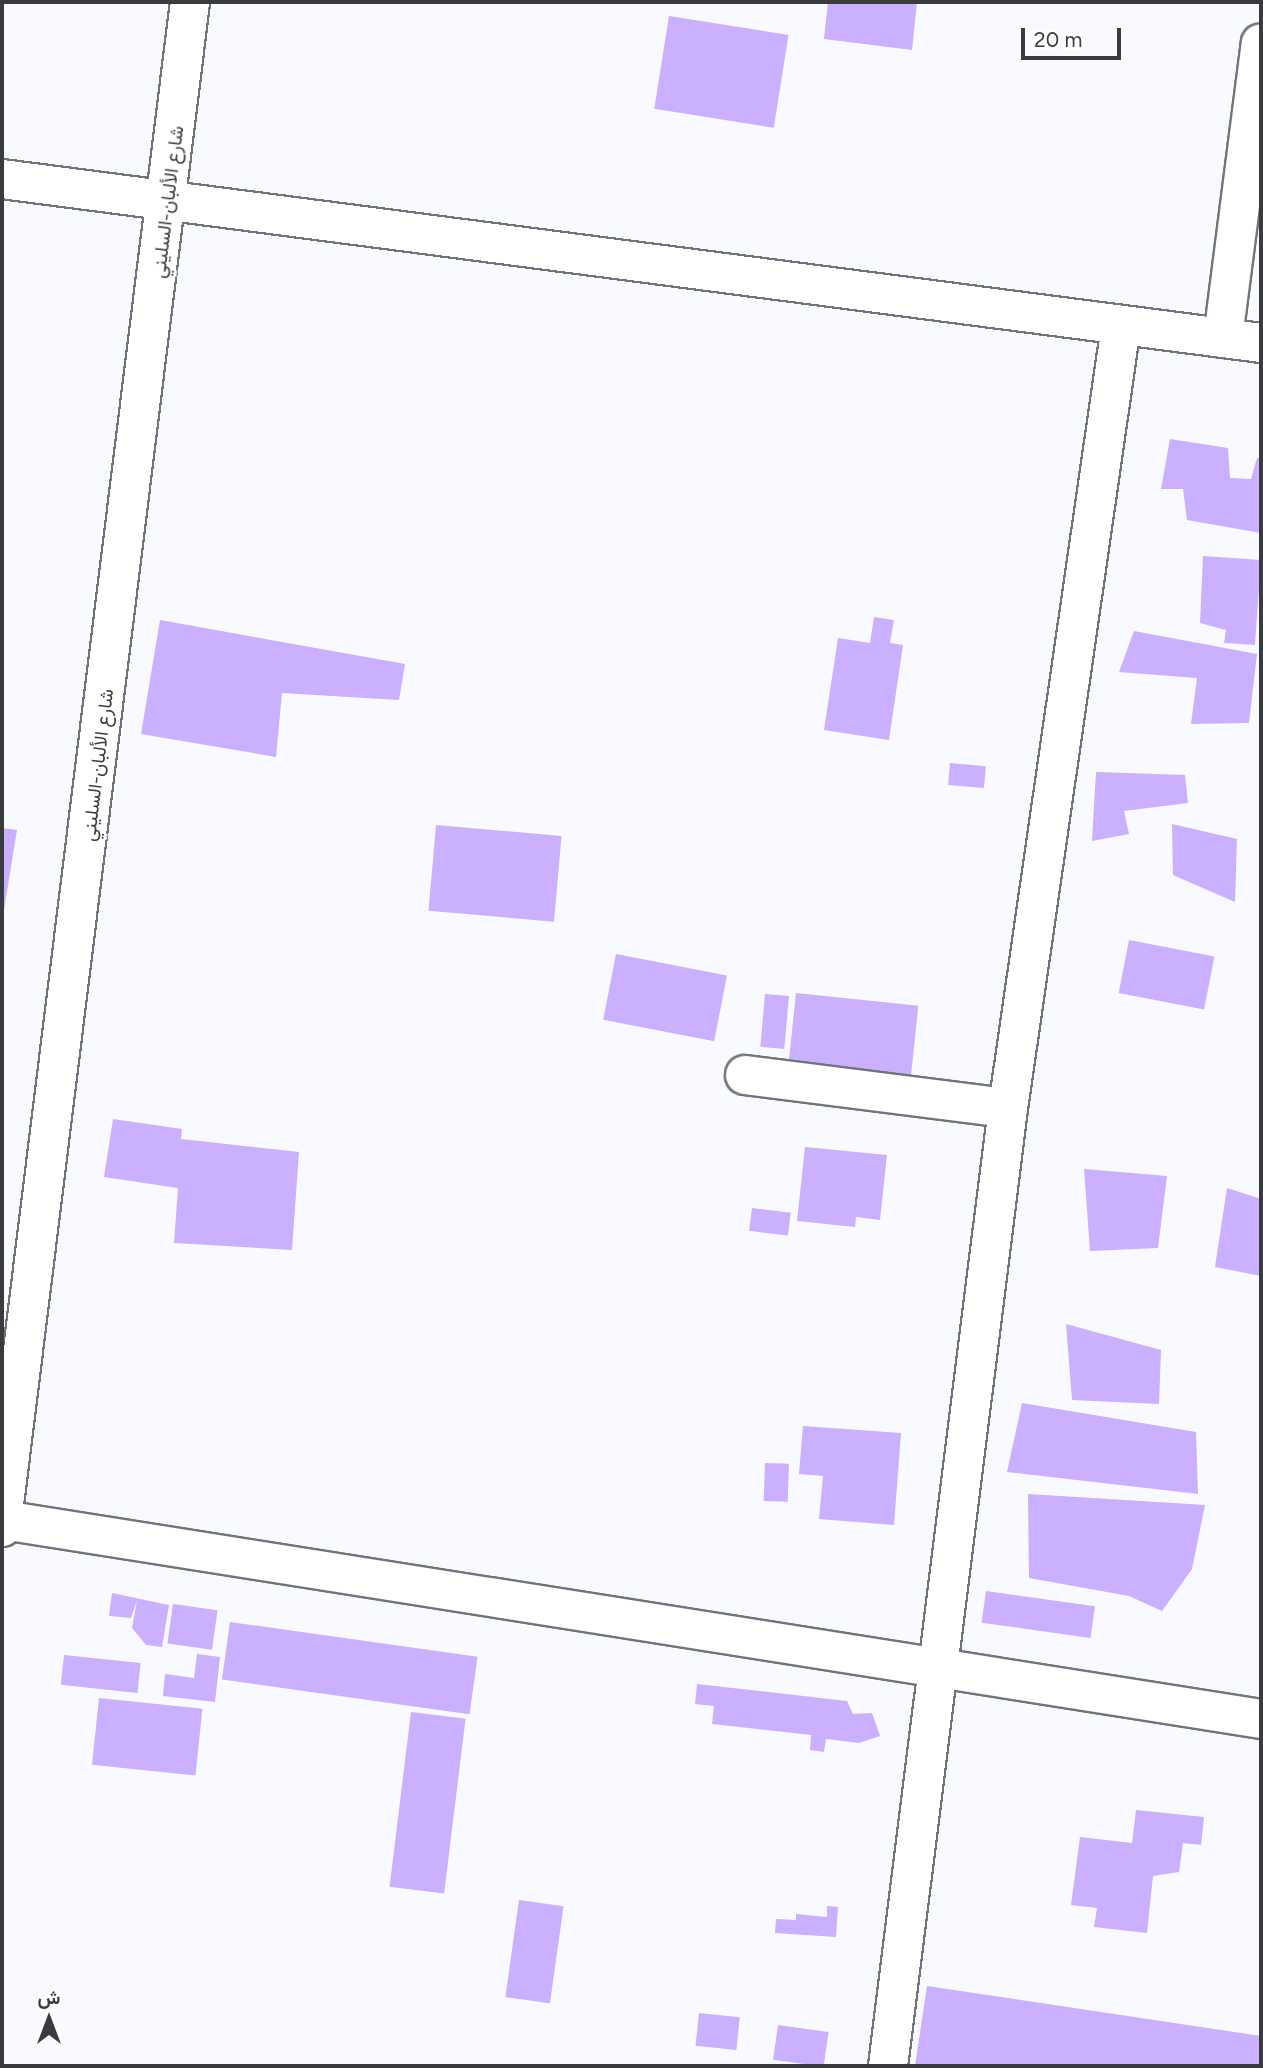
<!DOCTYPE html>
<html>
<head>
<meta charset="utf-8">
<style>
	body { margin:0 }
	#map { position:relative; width:1263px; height:2068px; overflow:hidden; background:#f8faff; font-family:Figtree,Vazirmatn,sans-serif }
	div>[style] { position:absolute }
	.building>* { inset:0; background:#cab0fe; transform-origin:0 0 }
	.roads { filter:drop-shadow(2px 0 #71747b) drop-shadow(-2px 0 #71747b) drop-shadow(0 2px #71747b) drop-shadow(0 -2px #71747b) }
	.street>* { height:38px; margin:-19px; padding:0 19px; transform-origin:19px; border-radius:19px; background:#fff }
	.secondary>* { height:38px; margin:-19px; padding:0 19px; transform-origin:19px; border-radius:19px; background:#fff }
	span { translate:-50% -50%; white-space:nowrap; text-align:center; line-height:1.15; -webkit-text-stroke:5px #fff; paint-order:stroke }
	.street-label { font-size:19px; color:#3a3b3e }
	.frame { position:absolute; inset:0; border:4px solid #3a3b3e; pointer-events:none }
	.north { position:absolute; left:14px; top:1984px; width:70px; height:70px; -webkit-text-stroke:5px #fff; paint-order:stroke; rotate:0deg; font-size:19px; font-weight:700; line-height:28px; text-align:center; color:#3a3b3e }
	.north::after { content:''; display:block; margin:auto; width:24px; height:32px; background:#3a3b3e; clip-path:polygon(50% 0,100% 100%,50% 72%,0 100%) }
	.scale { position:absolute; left:1021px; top:28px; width:100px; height:32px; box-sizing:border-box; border:4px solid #3a3b3e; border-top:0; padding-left:9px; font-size:21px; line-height:24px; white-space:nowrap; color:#3a3b3e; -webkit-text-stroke:5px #fff; paint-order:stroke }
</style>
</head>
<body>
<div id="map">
	<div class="building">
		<i style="clip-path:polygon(828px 2px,917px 2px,912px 50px,824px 39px)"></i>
		<i style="left:669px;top:16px;width:121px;height:94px;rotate:9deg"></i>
		<i style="clip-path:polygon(1170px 439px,1228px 448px,1230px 478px,1251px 479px,1257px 458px,1261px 458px,1261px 533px,1187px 520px,1183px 489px,1161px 489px)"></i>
		<i style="clip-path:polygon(1203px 556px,1261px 560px,1255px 645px,1224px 643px,1226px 630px,1200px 623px)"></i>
		<i style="clip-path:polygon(874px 617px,894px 620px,890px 643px,903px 645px,889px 740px,824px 730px,838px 638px,870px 643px)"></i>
		<i style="clip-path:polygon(160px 620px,405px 664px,399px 700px,282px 693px,276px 757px,141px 734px)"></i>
		<i style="clip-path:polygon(1134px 631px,1257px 654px,1249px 723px,1191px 724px,1197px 678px,1119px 672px)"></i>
		<i style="left:950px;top:763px;width:36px;height:22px;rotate:5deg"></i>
		<i style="clip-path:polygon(1096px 772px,1185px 775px,1188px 803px,1124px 811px,1129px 834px,1092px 841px)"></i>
		<i style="clip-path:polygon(1172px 824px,1237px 839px,1235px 902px,1173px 875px)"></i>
		<i style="left:436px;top:825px;width:126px;height:86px;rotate:5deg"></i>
		<i style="clip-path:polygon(2px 828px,17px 830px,3px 916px,2px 916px)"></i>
		<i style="left:1129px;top:940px;width:87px;height:54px;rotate:11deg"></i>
		<i style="left:616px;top:954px;width:113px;height:67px;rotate:11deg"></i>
		<i style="left:796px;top:993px;width:123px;height:79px;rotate:6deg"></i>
		<i style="left:765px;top:994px;width:24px;height:53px;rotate:5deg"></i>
		<i style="clip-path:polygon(113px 1119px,182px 1129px,181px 1139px,299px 1152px,292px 1250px,174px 1243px,178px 1188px,104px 1177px)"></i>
		<i style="clip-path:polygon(805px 1147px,887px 1155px,880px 1220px,856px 1217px,855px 1227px,797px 1221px)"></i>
		<i style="clip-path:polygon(1084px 1169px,1167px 1176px,1158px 1248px,1090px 1251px)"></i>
		<i style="clip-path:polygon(1227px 1188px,1261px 1199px,1261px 1276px,1215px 1267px)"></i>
		<i style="left:752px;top:1208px;width:39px;height:23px;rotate:7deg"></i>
		<i style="clip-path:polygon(1066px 1324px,1161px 1350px,1159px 1404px,1072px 1400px)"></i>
		<i style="clip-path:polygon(1022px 1403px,1196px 1432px,1198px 1494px,1007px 1472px)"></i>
		<i style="clip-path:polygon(803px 1426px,901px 1433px,894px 1525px,819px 1519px,823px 1476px,799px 1474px)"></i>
		<i style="left:765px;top:1463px;width:24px;height:38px;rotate:2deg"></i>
		<i style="clip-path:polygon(1028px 1494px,1205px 1505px,1192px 1569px,1162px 1611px,1129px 1596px,1029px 1578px)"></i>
		<i style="left:986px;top:1591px;width:110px;height:32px;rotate:8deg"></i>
		<i style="clip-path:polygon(112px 1593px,169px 1605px,162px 1647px,146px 1645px,132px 1628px,137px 1600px,131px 1618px,109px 1616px)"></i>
		<i style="left:173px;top:1604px;width:45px;height:40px;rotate:8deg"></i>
		<i style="left:230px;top:1622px;width:250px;height:58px;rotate:8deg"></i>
		<i style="clip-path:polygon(197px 1654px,220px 1657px,215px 1702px,163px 1696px,165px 1674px,194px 1678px)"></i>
		<i style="left:64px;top:1655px;width:77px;height:30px;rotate:6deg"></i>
		<i style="clip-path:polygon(697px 1684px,847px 1701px,853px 1714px,872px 1713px,880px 1736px,859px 1743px,826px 1739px,824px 1752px,810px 1750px,811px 1735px,712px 1724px,714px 1706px,695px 1704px)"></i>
		<i style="left:99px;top:1698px;width:104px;height:67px;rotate:6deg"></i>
		<i style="left:411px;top:1712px;width:55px;height:176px;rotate:7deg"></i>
		<i style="clip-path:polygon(1136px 1810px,1204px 1817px,1201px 1845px,1183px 1843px,1179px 1872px,1153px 1876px,1147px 1933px,1094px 1927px,1097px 1908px,1071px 1905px,1080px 1837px,1132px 1843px)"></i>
		<i style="left:519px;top:1900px;width:45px;height:98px;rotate:8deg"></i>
		<i style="clip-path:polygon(827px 1906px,838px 1907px,836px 1937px,775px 1933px,776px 1919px,796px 1920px,796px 1914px,827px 1917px)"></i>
		<i style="clip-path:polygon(927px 1986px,1261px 2036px,1261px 2066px,915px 2066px)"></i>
		<i style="left:699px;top:2013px;width:41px;height:33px;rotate:6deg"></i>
		<i style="left:778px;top:2025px;width:51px;height:35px;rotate:8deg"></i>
	</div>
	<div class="roads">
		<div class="street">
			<i style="left:2px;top:179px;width:1270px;rotate:7.42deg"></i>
			<i style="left:1223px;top:338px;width:297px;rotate:-82.7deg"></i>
			<i style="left:745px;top:1075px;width:265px;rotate:7.2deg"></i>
			<i style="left:2px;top:1527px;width:7px;rotate:-82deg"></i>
			<i style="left:3px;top:1520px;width:1274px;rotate:8.99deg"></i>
			<i style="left:888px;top:2066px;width:965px;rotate:-82.86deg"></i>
			<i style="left:1008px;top:1108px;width:790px;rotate:-81.78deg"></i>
		</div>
		<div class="secondary">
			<i style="left:2px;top:1520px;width:1530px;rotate:-82.94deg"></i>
		</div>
	</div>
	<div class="street-label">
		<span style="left:168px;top:202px;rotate:-83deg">شارع الألبان-السليني</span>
		<span style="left:98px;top:765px;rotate:-83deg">شارع الألبان-السليني</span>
	</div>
	<div class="frame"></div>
	<div class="north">ش</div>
	<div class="scale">20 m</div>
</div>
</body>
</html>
